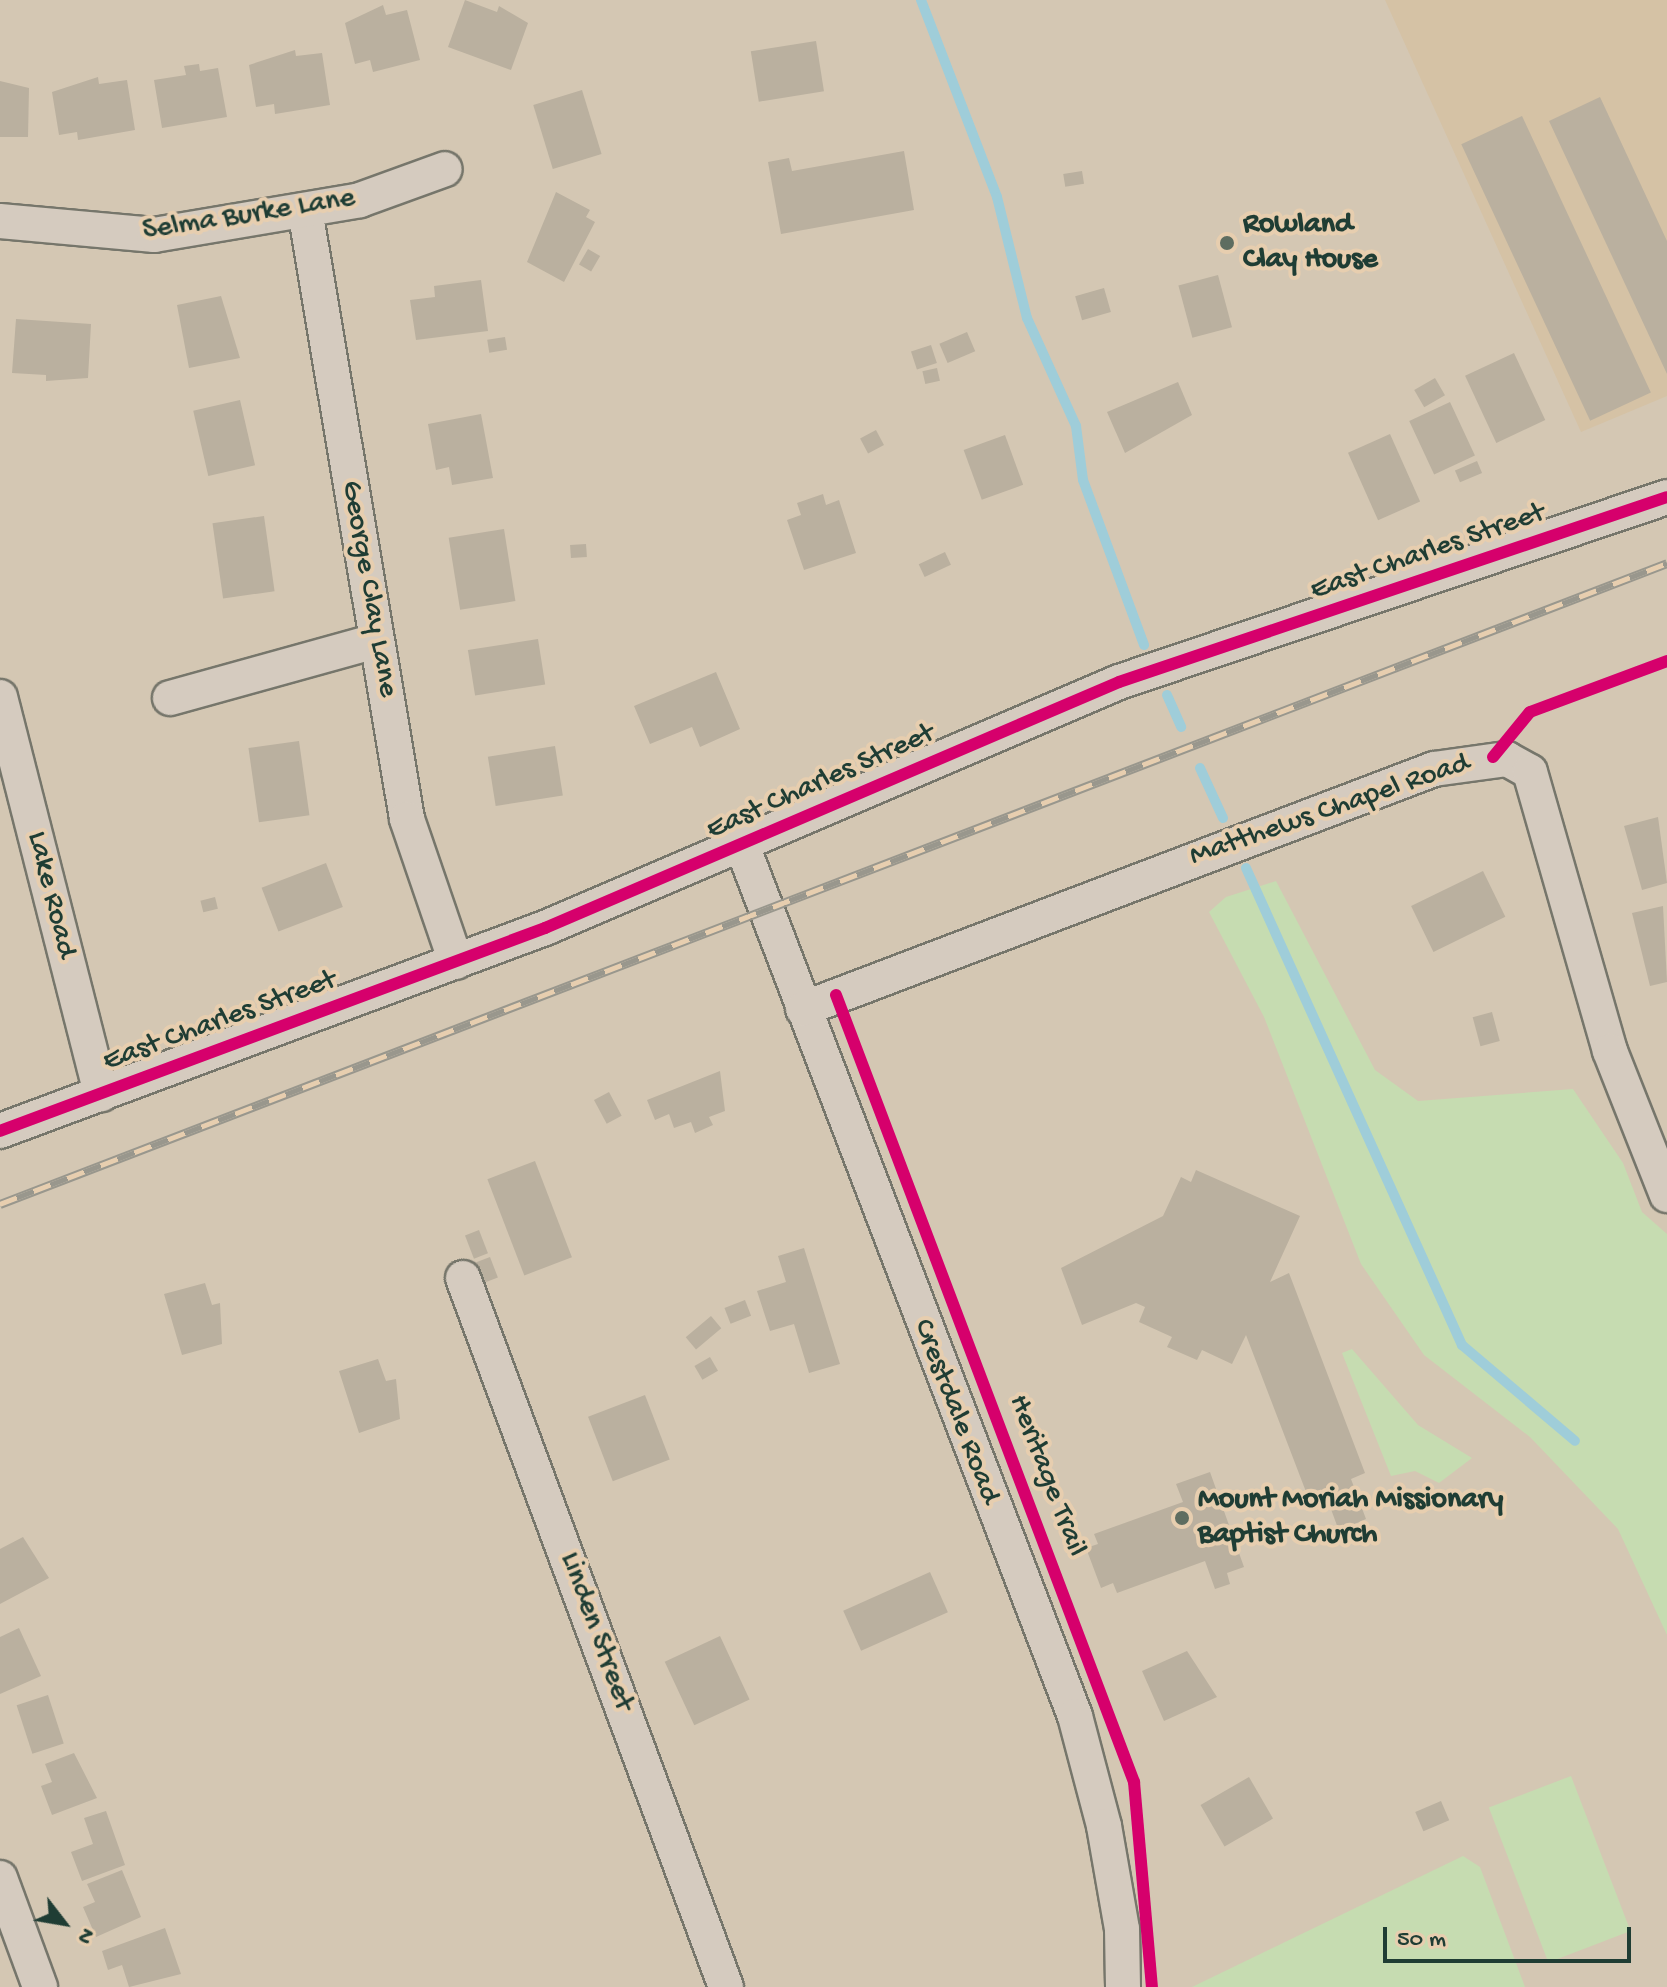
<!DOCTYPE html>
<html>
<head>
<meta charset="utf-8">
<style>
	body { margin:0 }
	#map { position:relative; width:1667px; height:1987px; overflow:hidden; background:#d4c7b3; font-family:"Gochi Hand",sans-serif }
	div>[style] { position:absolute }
	.built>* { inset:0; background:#d5c2a5 }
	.green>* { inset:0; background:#c6dcb1; transform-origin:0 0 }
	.stream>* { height:10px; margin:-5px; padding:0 5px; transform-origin:5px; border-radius:5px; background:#9fcdd9 }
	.building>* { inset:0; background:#bab09f; transform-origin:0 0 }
	.roads { filter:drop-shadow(2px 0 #76766b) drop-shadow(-2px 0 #76766b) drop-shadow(0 2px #76766b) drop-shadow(0 -2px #76766b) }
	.minor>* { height:34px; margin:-17px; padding:0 17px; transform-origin:17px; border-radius:17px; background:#d5cbbf }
	.rail>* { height:9px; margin-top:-4.5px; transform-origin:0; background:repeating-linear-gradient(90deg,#e7ceaf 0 18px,#99978d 0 36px); box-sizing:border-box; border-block:2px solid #99978d }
	.cycleway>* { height:12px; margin:-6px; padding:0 6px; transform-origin:6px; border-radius:6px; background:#d6006c }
	.dots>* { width:22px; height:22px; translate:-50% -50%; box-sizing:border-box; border:4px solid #e7ceaf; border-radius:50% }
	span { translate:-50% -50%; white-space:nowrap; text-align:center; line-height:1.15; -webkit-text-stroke:8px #e7ceaf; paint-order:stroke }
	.street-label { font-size:30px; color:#1f3d34 }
	.poi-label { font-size:30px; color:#1f3d34; font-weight:700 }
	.left { translate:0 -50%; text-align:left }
	.north { position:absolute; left:24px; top:1883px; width:80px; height:80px; -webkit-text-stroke:6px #e7ceaf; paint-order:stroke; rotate:121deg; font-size:22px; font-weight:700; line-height:32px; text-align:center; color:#1f3d34 }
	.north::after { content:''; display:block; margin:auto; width:28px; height:36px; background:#1f3d34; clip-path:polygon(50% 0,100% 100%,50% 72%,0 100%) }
	.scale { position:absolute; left:1383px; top:1927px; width:248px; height:36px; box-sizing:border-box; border:4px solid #1f3d34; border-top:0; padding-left:10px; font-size:24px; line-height:28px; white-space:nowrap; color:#1f3d34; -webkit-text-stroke:6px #e7ceaf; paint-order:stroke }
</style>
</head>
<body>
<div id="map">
	<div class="built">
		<i style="clip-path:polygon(1385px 0,1667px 0,1667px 396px,1581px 432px)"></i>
	</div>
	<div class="green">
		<i style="clip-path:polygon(1276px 881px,1375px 1070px,1418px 1101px,1573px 1089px,1623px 1163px,1642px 1212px,1667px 1234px,1667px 1635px,1618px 1529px,1530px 1437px,1424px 1355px,1361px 1264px,1264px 1017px,1209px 912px,1226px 897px)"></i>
		<i style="clip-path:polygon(1352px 1349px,1418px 1425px,1472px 1458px,1439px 1483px,1415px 1471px,1391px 1476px,1342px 1353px)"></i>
		<i style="left:1571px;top:1776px;width:166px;height:88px;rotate:69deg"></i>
		<i style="clip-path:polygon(1463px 1856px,1480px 1867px,1525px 1987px,1192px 1987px)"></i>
	</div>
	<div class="stream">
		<i style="left:921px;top:0;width:211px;rotate:68.9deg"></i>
		<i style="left:997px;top:197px;width:125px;rotate:76.1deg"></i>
		<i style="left:1027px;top:318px;width:119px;rotate:65.6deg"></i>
		<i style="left:1076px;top:426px;width:54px;rotate:82.6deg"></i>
		<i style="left:1083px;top:480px;width:176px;rotate:69.7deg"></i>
		<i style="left:1167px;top:695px;width:35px;rotate:66deg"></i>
		<i style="left:1200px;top:768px;width:55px;rotate:65.3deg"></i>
		<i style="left:1246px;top:868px;width:524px;rotate:65.64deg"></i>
		<i style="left:1462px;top:1345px;width:148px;rotate:40.3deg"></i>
	</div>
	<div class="building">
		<i style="clip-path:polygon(465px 0,497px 12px,499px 6px,528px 23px,511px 70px,448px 47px)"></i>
		<i style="clip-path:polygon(383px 5px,386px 15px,407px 10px,420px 60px,373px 72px,370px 60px,355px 64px,345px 23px)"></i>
		<i style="left:816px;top:41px;width:51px;height:66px;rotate:81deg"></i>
		<i style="clip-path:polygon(295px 50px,296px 56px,322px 53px,330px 105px,275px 114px,274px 104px,256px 107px,249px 65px)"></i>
		<i style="clip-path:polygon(199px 64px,200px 71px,218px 68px,227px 117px,162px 128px,154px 80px,186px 75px,184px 66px)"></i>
		<i style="clip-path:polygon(98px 77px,99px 84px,127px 80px,135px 130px,78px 140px,77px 132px,59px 135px,52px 92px)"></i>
		<i style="clip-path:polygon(0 81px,29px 88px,28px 137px,0 137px)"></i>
		<i style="left:582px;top:90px;width:67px;height:51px;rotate:73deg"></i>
		<i style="clip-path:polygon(1600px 97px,1667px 241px,1667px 374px,1549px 121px)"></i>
		<i style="left:1522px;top:116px;width:305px;height:67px;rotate:65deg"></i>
		<i style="clip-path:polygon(904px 151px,914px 210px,781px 234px,768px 162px,789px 158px,792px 171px)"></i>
		<i style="left:1082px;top:171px;width:13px;height:19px;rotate:81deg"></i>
		<i style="clip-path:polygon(556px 192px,590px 210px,586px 217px,595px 222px,564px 282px,527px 262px)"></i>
		<i style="left:588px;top:249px;width:14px;height:18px;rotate:30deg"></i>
		<i style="left:1218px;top:275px;width:54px;height:41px;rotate:75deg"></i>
		<i style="clip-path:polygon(481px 280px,488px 331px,416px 340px,410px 300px,435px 297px,434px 286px)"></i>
		<i style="left:1104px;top:288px;width:25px;height:30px;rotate:74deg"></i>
		<i style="clip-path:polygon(221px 296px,240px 358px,189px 368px,177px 305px)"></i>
		<i style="clip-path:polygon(16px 319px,91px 324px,88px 378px,46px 381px,46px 375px,12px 373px)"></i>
		<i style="left:967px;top:332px;width:21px;height:30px;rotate:67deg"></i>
		<i style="left:505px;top:337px;width:13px;height:18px;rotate:81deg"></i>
		<i style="left:931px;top:345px;width:19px;height:21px;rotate:72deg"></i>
		<i style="left:1514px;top:353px;width:74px;height:54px;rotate:65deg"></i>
		<i style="left:937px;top:368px;width:13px;height:15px;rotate:77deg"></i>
		<i style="left:1435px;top:378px;width:20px;height:24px;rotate:60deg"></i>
		<i style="clip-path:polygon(1178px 382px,1192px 415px,1125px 453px,1107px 412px)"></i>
		<i style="left:240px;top:400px;width:67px;height:48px;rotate:77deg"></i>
		<i style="left:1450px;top:402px;width:59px;height:45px;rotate:65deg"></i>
		<i style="clip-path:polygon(481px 414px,493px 478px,452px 485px,449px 467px,436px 470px,428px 424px)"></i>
		<i style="left:876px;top:430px;width:17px;height:18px;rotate:62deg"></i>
		<i style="left:1390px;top:434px;width:74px;height:46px;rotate:66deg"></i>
		<i style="left:1005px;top:435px;width:53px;height:44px;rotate:70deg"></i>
		<i style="left:1477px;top:461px;width:13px;height:24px;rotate:67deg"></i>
		<i style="clip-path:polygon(823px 494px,826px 505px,839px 500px,856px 553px,804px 570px,787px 520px,801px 515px,797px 503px)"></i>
		<i style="left:264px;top:516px;width:76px;height:52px;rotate:82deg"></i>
		<i style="left:504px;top:529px;width:73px;height:56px;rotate:81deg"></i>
		<i style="left:586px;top:544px;width:13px;height:16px;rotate:86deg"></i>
		<i style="left:945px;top:552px;width:14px;height:29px;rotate:65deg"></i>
		<i style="left:538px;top:639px;width:46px;height:71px;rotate:81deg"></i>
		<i style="clip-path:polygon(716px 672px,740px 729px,700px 747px,692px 727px,650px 744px,634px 706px)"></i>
		<i style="left:299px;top:741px;width:75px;height:51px;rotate:82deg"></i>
		<i style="left:555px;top:746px;width:50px;height:68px;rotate:81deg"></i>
		<i style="clip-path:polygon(1658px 817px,1667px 883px,1642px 890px,1624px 826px)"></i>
		<i style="left:326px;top:863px;width:47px;height:69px;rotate:69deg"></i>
		<i style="left:1483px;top:871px;width:51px;height:80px;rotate:64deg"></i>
		<i style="left:215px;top:897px;width:12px;height:15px;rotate:76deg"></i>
		<i style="clip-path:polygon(1663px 906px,1667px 982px,1650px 986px,1632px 913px)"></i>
		<i style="left:1492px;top:1012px;width:30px;height:20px;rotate:75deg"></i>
		<i style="clip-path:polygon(720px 1071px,725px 1111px,709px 1117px,713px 1125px,695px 1133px,691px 1122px,674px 1128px,669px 1114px,655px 1120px,647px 1100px)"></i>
		<i style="left:609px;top:1092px;width:27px;height:17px;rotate:62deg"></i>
		<i style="left:535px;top:1161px;width:103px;height:51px;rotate:69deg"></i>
		<i style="clip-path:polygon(1196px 1170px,1300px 1216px,1270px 1282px,1289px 1273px,1365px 1473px,1351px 1479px,1366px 1519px,1339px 1531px,1324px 1490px,1308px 1497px,1246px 1335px,1232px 1364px,1202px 1350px,1197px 1360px,1167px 1347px,1172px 1337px,1139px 1322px,1145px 1307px,1136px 1303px,1082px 1325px,1061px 1268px,1163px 1216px,1181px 1177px,1191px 1182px)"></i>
		<i style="left:479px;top:1230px;width:25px;height:15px;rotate:69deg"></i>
		<i style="clip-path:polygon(804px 1248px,840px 1364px,809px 1373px,794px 1324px,770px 1331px,757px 1291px,786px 1282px,778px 1256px)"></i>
		<i style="left:490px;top:1257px;width:22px;height:19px;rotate:69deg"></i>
		<i style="clip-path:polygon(205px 1283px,212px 1305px,220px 1303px,222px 1344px,182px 1355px,164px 1294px)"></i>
		<i style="left:745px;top:1300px;width:17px;height:22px;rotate:69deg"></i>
		<i style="left:711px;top:1316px;width:16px;height:33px;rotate:50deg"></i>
		<i style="left:710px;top:1357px;width:16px;height:18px;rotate:60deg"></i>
		<i style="clip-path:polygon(378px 1359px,386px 1381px,396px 1379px,400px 1419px,359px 1433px,339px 1371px)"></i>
		<i style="left:645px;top:1395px;width:69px;height:61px;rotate:69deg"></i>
		<i style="clip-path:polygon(1210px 1472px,1244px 1567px,1227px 1573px,1230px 1584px,1215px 1589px,1205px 1561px,1117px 1593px,1113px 1583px,1101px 1588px,1086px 1548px,1098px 1544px,1094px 1534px,1183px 1502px,1176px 1484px)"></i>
		<i style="clip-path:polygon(23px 1537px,49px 1578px,0 1604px,0 1549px)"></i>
		<i style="left:930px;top:1572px;width:44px;height:95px;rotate:66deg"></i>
		<i style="clip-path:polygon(19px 1628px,41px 1676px,0 1694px,0 1637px)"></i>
		<i style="left:720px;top:1636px;width:70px;height:61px;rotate:65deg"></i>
		<i style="clip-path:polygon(1187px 1651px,1217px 1697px,1164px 1721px,1142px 1671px)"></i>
		<i style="left:48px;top:1695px;width:51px;height:33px;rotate:72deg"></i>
		<i style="clip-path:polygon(74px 1753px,97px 1798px,52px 1815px,41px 1786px,52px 1782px,45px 1764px)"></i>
		<i style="left:1249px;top:1777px;width:48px;height:56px;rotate:60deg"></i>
		<i style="left:1441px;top:1801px;width:21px;height:28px;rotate:67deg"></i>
		<i style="clip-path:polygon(106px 1811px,125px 1865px,82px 1881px,71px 1852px,93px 1844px,84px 1818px)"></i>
		<i style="clip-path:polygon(122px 1870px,141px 1917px,96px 1937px,83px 1907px,95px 1902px,87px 1884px)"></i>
		<i style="clip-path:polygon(165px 1928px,181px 1974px,129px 1987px,122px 1965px,108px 1970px,102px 1951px)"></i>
	</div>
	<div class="roads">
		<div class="minor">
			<i style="left:305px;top:210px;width:617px;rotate:80.49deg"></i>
			<i style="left:407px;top:819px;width:151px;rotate:71.1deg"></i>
			<i style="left:0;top:221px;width:155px;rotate:5.2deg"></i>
			<i style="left:154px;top:235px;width:209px;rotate:-9.6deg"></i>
			<i style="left:360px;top:200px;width:90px;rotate:-20deg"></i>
			<i style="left:0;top:697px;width:410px;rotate:75.7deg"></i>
			<i style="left:170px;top:698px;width:214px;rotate:-15.5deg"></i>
			<i style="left:743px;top:848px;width:929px;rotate:69.07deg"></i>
			<i style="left:1075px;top:1716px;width:114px;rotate:75.2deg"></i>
			<i style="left:1104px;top:1826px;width:105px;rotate:80.1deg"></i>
			<i style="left:1122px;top:1929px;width:58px;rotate:89deg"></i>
			<i style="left:803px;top:1009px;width:675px;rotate:-20.82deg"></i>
			<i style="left:1434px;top:769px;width:74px;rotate:-7.8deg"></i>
			<i style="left:1507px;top:759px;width:26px;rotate:29deg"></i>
			<i style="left:1530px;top:772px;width:290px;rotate:74deg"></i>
			<i style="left:1610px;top:1051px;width:155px;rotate:68.4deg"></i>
			<i style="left:0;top:1131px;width:582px;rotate:-20.43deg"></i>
			<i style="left:545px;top:928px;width:624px;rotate:-23.2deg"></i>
			<i style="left:1119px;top:682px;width:578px;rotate:-18.65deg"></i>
			<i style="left:463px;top:1278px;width:756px;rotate:69.65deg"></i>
			<i style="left:0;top:1878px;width:116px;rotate:69.8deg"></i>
		</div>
	</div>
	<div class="rail">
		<i style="left:0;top:1204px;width:1786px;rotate:-21.03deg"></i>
	</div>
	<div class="cycleway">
		<i style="left:1493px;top:757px;width:58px;rotate:-50.6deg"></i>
		<i style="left:1530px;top:712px;width:146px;rotate:-20.4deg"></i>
		<i style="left:836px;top:995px;width:842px;rotate:69.26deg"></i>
		<i style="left:1134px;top:1782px;width:206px;rotate:85deg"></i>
		<i style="left:0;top:1131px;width:582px;rotate:-20.43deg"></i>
		<i style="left:545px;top:928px;width:624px;rotate:-23.2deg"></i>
		<i style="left:1119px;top:682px;width:578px;rotate:-18.65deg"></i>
	</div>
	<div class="dots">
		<i style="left:1227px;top:243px;background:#5e6d60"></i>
		<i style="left:1182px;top:1518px;background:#5e6d60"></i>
	</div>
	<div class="street-label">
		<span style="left:249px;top:216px;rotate:-9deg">Selma Burke Lane</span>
		<span style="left:1428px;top:553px;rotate:-19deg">East Charles Street</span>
		<span style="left:368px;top:589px;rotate:80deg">George Clay Lane</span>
		<span style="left:821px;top:783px;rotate:-24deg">East Charles Street</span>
		<span style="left:1330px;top:811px;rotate:-19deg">Matthews Chapel Road</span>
		<span style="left:50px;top:895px;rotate:76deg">Lake Road</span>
		<span style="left:220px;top:1022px;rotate:-20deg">East Charles Street</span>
		<span style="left:955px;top:1412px;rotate:69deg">Crestdale Road</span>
		<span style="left:1046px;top:1476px;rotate:69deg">Heritage Trail</span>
		<span style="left:595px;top:1632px;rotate:70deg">Linden Street</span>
	</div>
	<div class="poi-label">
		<span class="left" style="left:1243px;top:243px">Rowland<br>Clay House</span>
		<span class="left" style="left:1198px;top:1518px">Mount Moriah Missionary<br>Baptist Church</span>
	</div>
	<div class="north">N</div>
	<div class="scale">50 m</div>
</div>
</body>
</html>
